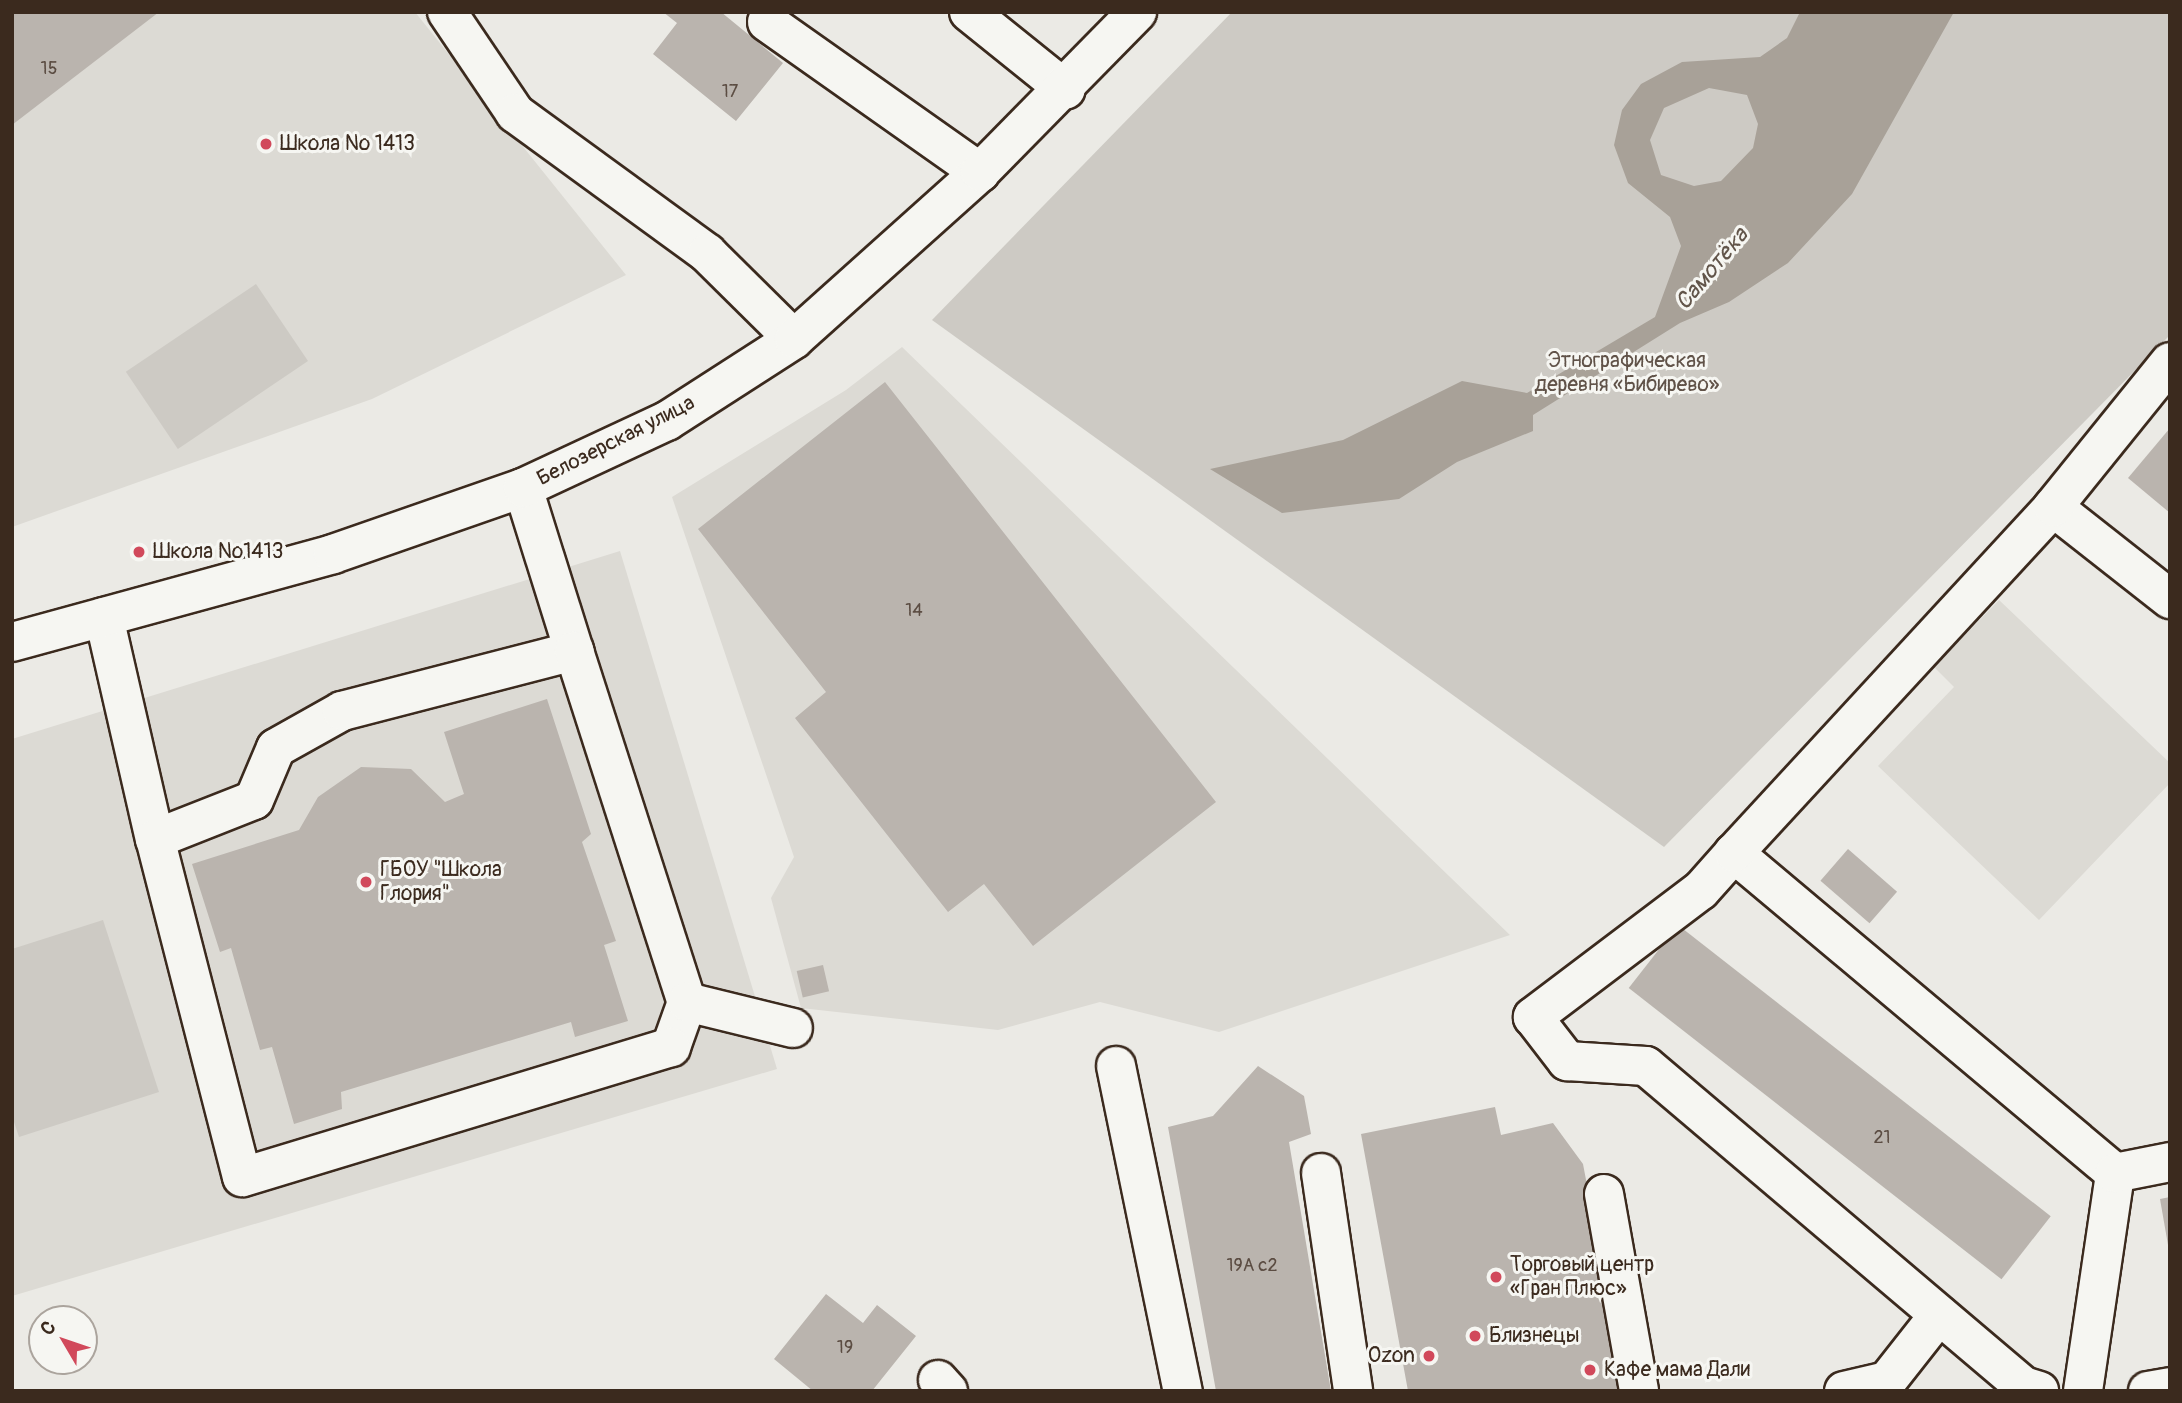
<!DOCTYPE html>
<html>
<head>
<meta charset="utf-8">
<style>
	body { margin:0 }
	#map { position:relative; width:2182px; height:1403px; overflow:hidden; background:#ebeae5; font-family:Pangolin,sans-serif }
	div>[style] { position:absolute }
	.built>* { inset:0; background:#dcdad4 }
	.green>* { inset:0; background:#cdcac4; transform-origin:0 0 }
	.water>* { inset:0; background:#a8a198 }
	.building>* { inset:0; background:#bab4ae; transform-origin:0 0 }
	.roads { filter:drop-shadow(2px 0 #3b2a1e) drop-shadow(-2px 0 #3b2a1e) drop-shadow(0 2px #3b2a1e) drop-shadow(0 -2px #3b2a1e) }
	.minor>* { height:38px; margin:-19px; padding:0 19px; transform-origin:19px; border-radius:19px; background:#f6f6f2 }
	.dots>* { width:19px; height:19px; translate:-50% -50%; box-sizing:border-box; border:4px solid #f6f6f2; border-radius:50% }
	span { translate:-50% -50%; white-space:nowrap; text-align:center; line-height:1.15; -webkit-text-stroke:6px #f6f6f2; paint-order:stroke }
	.number-label { font-size:18px; color:#5b4c42 }
	.number-label span { -webkit-text-stroke-width:0 }
	.poi-label { font-size:21px; color:#3b2a1e }
	.left { translate:0 -50%; text-align:left }
	.right { translate:-100% -50%; text-align:right }
	.park-label { font-size:21px; color:#605248 }
	.street-label { font-size:21px; color:#3b2a1e }
	.water-label { font-size:23px; color:#615449; font-style:italic }
	.frame { position:absolute; inset:0; border:14px solid #3b2a1e; pointer-events:none }
	.north { position:absolute; left:28px; top:1305px; width:70px; height:70px; box-sizing:border-box; background:#f6f6f2; border:2px solid #aba49d; border-radius:50%; rotate:309deg; font-size:19px; font-weight:700; line-height:28px; text-align:center; color:#3b2a1e }
	.north::after { content:''; display:block; margin:auto; width:24px; height:32px; background:#d1495b; clip-path:polygon(50% 0,100% 100%,50% 72%,0 100%) }
</style>
</head>
<body>
<div id="map">
	<div class="built">
		<i style="clip-path:polygon(12px 12px,415px 12px,626px 275px,372px 399px,12px 527px)"></i>
		<i style="clip-path:polygon(902px 347px,1510px 935px,1219px 1032px,1100px 1002px,998px 1030px,801px 1008px,771px 898px,794px 857px,672px 497px,846px 390px)"></i>
		<i style="clip-path:polygon(620px 551px,777px 1069px,12px 1296px,12px 739px)"></i>
		<i style="clip-path:polygon(1999px 600px,2170px 763px,2170px 783px,2039px 920px,1878px 766px,1954px 687px,1934px 667px)"></i>
	</div>
	<div class="green">
		<i style="clip-path:polygon(1232px 12px,2170px 12px,2170px 335px,1664px 847px,932px 320px)"></i>
		<i style="left:256px;top:284px;width:93px;height:157px;rotate:56deg"></i>
		<i style="clip-path:polygon(103px 920px,159px 1092px,19px 1137px,12px 1116px,12px 949px)"></i>
	</div>
	<div class="water">
		<i style="clip-path:polygon(evenodd,1800px 12px,1954px 12px,1852px 194px,1788px 263px,1729px 302px,1680px 323px,1533px 415px,1533px 431px,1457px 462px,1399px 499px,1282px 513px,1210px 469px,1343px 440px,1462px 381px,1527px 393px,1655px 317px,1681px 246px,1670px 217px,1628px 183px,1614px 145px,1622px 110px,1641px 84px,1682px 62px,1760px 57px,1787px 38px,1800px 12px,1709px 88px,1747px 95px,1758px 124px,1753px 148px,1721px 181px,1694px 186px,1661px 175px,1650px 140px,1664px 108px,1709px 88px)"></i>
	</div>
	<div class="building">
		<i style="clip-path:polygon(12px 12px,159px 12px,12px 125px)"></i>
		<i style="clip-path:polygon(663px 12px,721px 12px,783px 63px,736px 121px,653px 54px,677px 23px)"></i>
		<i style="clip-path:polygon(885px 382px,1216px 802px,1033px 946px,984px 884px,948px 912px,795px 718px,826px 692px,698px 529px)"></i>
		<i style="clip-path:polygon(2170px 428px,2170px 513px,2128px 478px)"></i>
		<i style="clip-path:polygon(547px 699px,591px 834px,582px 842px,616px 941px,604px 945px,628px 1021px,575px 1037px,571px 1022px,341px 1092px,342px 1109px,294px 1124px,272px 1047px,260px 1050px,231px 948px,220px 952px,192px 864px,299px 830px,318px 797px,361px 767px,411px 769px,445px 802px,464px 794px,444px 732px)"></i>
		<i style="left:1848px;top:849px;width:65px;height:42px;rotate:41deg"></i>
		<i style="left:1678px;top:925px;width:473px;height:80px;rotate:38deg"></i>
		<i style="left:823px;top:965px;width:27px;height:27px;rotate:77deg"></i>
		<i style="clip-path:polygon(1258px 1066px,1304px 1096px,1311px 1134px,1289px 1142px,1331px 1391px,1216px 1391px,1168px 1127px,1213px 1116px)"></i>
		<i style="clip-path:polygon(1495px 1107px,1501px 1135px,1553px 1123px,1583px 1164px,1626px 1390px,1408px 1391px,1361px 1134px)"></i>
		<i style="clip-path:polygon(2170px 1197px,2170px 1245px,2168px 1245px,2160px 1199px)"></i>
		<i style="clip-path:polygon(826px 1294px,863px 1323px,877px 1305px,916px 1336px,872px 1391px,813px 1391px,774px 1359px)"></i>
	</div>
	<div class="roads">
		<div class="minor">
			<i style="left:447px;top:12px;width:122px;rotate:56deg"></i>
			<i style="left:515px;top:113px;width:238px;rotate:36.1deg"></i>
			<i style="left:707px;top:253px;width:122px;rotate:44.7deg"></i>
			<i style="left:969px;top:12px;width:124px;rotate:38.8deg"></i>
			<i style="left:767px;top:22px;width:261px;rotate:35.2deg"></i>
			<i style="left:523px;top:488px;width:171px;rotate:72.6deg"></i>
			<i style="left:2053px;top:507px;width:149px;rotate:38.2deg"></i>
			<i style="left:104px;top:617px;width:228px;rotate:77.1deg"></i>
			<i style="left:12px;top:642px;width:333px;rotate:-15.3deg"></i>
			<i style="left:333px;top:554px;width:201px;rotate:-19.2deg"></i>
			<i style="left:523px;top:488px;width:159px;rotate:-25deg"></i>
			<i style="left:667px;top:421px;width:151px;rotate:-32.8deg"></i>
			<i style="left:794px;top:339px;width:250px;rotate:-41.9deg"></i>
			<i style="left:980px;top:172px;width:224px;rotate:-45.5deg"></i>
			<i style="left:1734px;top:853px;width:50px;rotate:131.7deg"></i>
			<i style="left:1701px;top:890px;width:211px;rotate:142.9deg"></i>
			<i style="left:1533px;top:1017px;width:56px;rotate:52.3deg"></i>
			<i style="left:1567px;top:1061px;width:79px;rotate:3.6deg"></i>
			<i style="left:1646px;top:1066px;width:494px;rotate:40.3deg"></i>
			<i style="left:2023px;top:1386px;width:17px;rotate:17deg"></i>
			<i style="left:687px;top:1002px;width:48px;rotate:109.6deg"></i>
			<i style="left:671px;top:1047px;width:448px;rotate:163.1deg"></i>
			<i style="left:242px;top:1177px;width:349px;rotate:-104.4deg"></i>
			<i style="left:155px;top:839px;width:106px;rotate:-21.5deg"></i>
			<i style="left:254px;top:800px;width:56px;rotate:-67.1deg"></i>
			<i style="left:276px;top:748px;width:76px;rotate:-29.3deg"></i>
			<i style="left:342px;top:711px;width:240px;rotate:-14.5deg"></i>
			<i style="left:574px;top:651px;width:369px;rotate:72.2deg"></i>
			<i style="left:687px;top:1002px;width:109px;rotate:13.8deg"></i>
			<i style="left:1116px;top:1066px;width:332px;rotate:78.4deg"></i>
			<i style="left:1321px;top:1173px;width:220px;rotate:81.6deg"></i>
			<i style="left:2115px;top:1173px;width:498px;rotate:-140deg"></i>
			<i style="left:1734px;top:853px;width:471px;rotate:-47.3deg"></i>
			<i style="left:2053px;top:507px;width:186px;rotate:-51.1deg"></i>
			<i style="left:1604px;top:1194px;width:200px;rotate:79.9deg"></i>
			<i style="left:938px;top:1380px;width:15px;rotate:48deg"></i>
			<i style="left:1844px;top:1391px;width:44px;rotate:-13.1deg"></i>
			<i style="left:1887px;top:1381px;width:84px;rotate:-51.8deg"></i>
			<i style="left:2083px;top:1391px;width:220px;rotate:-81.6deg"></i>
			<i style="left:2115px;top:1173px;width:56px;rotate:-11.3deg"></i>
			<i style="left:2148px;top:1391px;width:22px;rotate:-10deg"></i>
		</div>
	</div>
	<div class="dots">
		<i style="left:266px;top:144px;background:#d1495b"></i>
		<i style="left:139px;top:552px;background:#d1495b"></i>
		<i style="left:366px;top:882px;background:#d1495b"></i>
		<i style="left:1496px;top:1277px;background:#d1495b"></i>
		<i style="left:1475px;top:1336px;background:#d1495b"></i>
		<i style="left:1429px;top:1356px;background:#d1495b"></i>
		<i style="left:1590px;top:1370px;background:#d1495b"></i>
	</div>
	<div class="number-label">
		<span style="left:49px;top:69px">15</span>
		<span style="left:730px;top:92px">17</span>
		<span style="left:914px;top:611px">14</span>
		<span style="left:1882px;top:1138px">21</span>
		<span style="left:1252px;top:1266px">19А с2</span>
		<span style="left:845px;top:1348px">19</span>
	</div>
	<div class="poi-label">
		<span class="left" style="left:280px;top:144px">Школа № 1413</span>
		<span class="left" style="left:153px;top:552px">Школа №1413</span>
		<span class="left" style="left:380px;top:882px">ГБОУ "Школа<br>Глория"</span>
		<span class="left" style="left:1510px;top:1277px">Торговый центр<br>«Гран Плюс»</span>
		<span class="left" style="left:1489px;top:1336px">Близнецы</span>
		<span class="right" style="left:1415px;top:1356px">Ozon</span>
		<span class="left" style="left:1604px;top:1370px">Кафе мама Дали</span>
	</div>
	<div class="park-label">
		<span style="left:1627px;top:373px">Этнографическая<br>деревня «Бибирево»</span>
	</div>
	<div class="street-label">
		<span style="left:616px;top:441px;rotate:-27deg">Белозерская улица</span>
	</div>
	<div class="water-label">
		<span style="left:1712px;top:269px;rotate:-50deg">Самотёка</span>
	</div>
	<div class="frame"></div>
	<div class="north">С</div>
</div>
</body>
</html>
